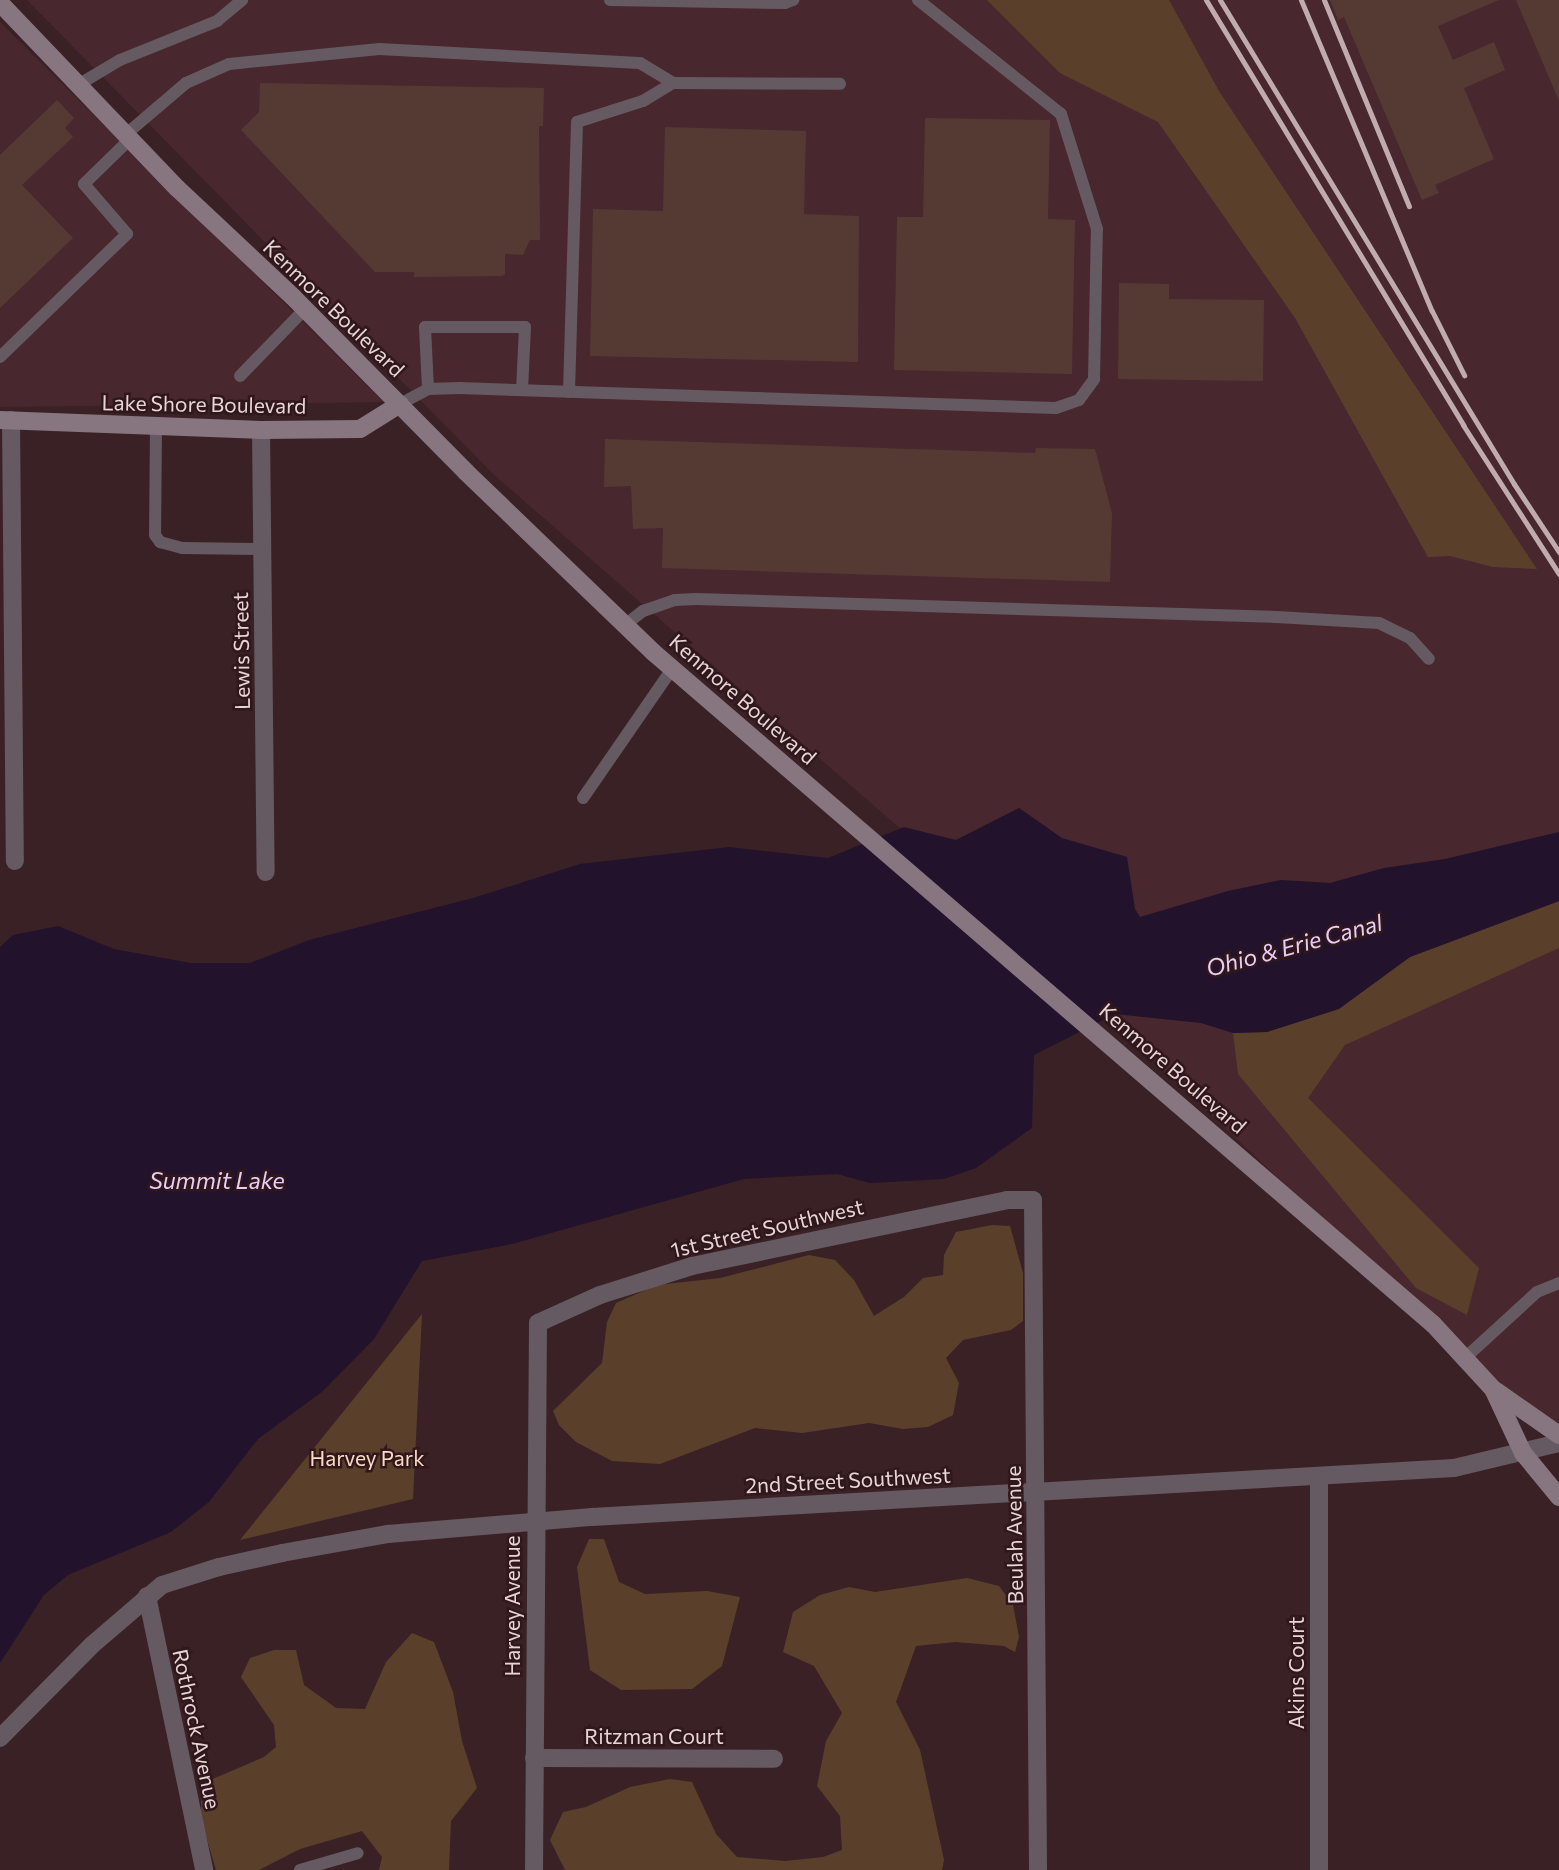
<!DOCTYPE html>
<html>
<head>
<meta charset="utf-8">
<style>
	body { margin:0 }
	#map { position:relative; width:1559px; height:1870px; overflow:hidden; background:#3a2126; font-family:Commissioner,sans-serif }
	div>[style] { position:absolute }
	.built>* { inset:0; background:#48272e }
	.green>* { inset:0; background:#5a402b }
	.water>* { inset:0; background:#22122b }
	.building>* { inset:0; background:#553a34 }
	.service>* { height:12px; margin:-6px; padding:0 6px; transform-origin:6px; border-radius:6px; background:#655a61 }
	.minor>* { height:18px; margin:-9px; padding:0 9px; transform-origin:9px; border-radius:9px; background:#655a61 }
	.secondary>* { height:18px; margin:-9px; padding:0 9px; transform-origin:9px; border-radius:9px; background:#877580 }
	.rail>* { height:5px; margin:-2.5px; padding:0 2.5px; transform-origin:2.5px; border-radius:2.5px; background:#c0acaf }
	span { translate:-50% -50%; white-space:nowrap; text-align:center; line-height:1.15; -webkit-text-stroke:5px #30171c; paint-order:stroke }
	.street-label { font-size:21px; color:#e6d4d7 }
	.park-label { font-size:21px; color:#fbdac1 }
	.water-label { font-size:23px; color:#e8cdf9; font-style:italic }
</style>
</head>
<body>
<div id="map">
	<div class="built">
		<i style="clip-path:polygon(27px 0,1559px 0,1559px 1442px,979px 897px,493px 474px)"></i>
		<i style="clip-path:polygon(0 22px,384px 402px,0 407px)"></i>
	</div>
	<div class="green">
		<i style="clip-path:polygon(987px 0,1169px 0,1219px 91px,1537px 569px,1493px 567px,1450px 556px,1428px 557px,1295px 318px,1158px 122px,1060px 73px)"></i>
		<i style="clip-path:polygon(1559px 901px,1559px 948px,1345px 1045px,1308px 1098px,1479px 1268px,1467px 1315px,1416px 1288px,1238px 1074px,1233px 1033px,1267px 1032px,1338px 1009px,1410px 957px)"></i>
		<i style="clip-path:polygon(992px 1225px,1010px 1226px,1023px 1273px,1023px 1321px,1011px 1330px,963px 1340px,946px 1358px,959px 1383px,953px 1415px,928px 1427px,903px 1429px,869px 1423px,802px 1433px,755px 1428px,660px 1464px,612px 1461px,576px 1442px,559px 1425px,553px 1411px,602px 1363px,607px 1322px,616px 1303px,657px 1285px,720px 1278px,809px 1255px,835px 1260px,854px 1280px,874px 1316px,904px 1297px,923px 1278px,943px 1275px,944px 1255px,956px 1232px)"></i>
		<i style="clip-path:polygon(422px 1314px,413px 1499px,240px 1540px)"></i>
		<i style="clip-path:polygon(589px 1539px,604px 1539px,619px 1582px,645px 1594px,707px 1591px,740px 1597px,722px 1666px,692px 1689px,621px 1690px,590px 1670px,577px 1567px)"></i>
		<i style="clip-path:polygon(967px 1578px,999px 1586px,1013px 1605px,1019px 1637px,1015px 1652px,1004px 1646px,955px 1642px,916px 1646px,896px 1702px,920px 1750px,944px 1860px,942px 1870px,565px 1870px,550px 1840px,563px 1812px,586px 1807px,630px 1787px,670px 1779px,692px 1782px,716px 1834px,737px 1857px,785px 1861px,823px 1857px,842px 1850px,840px 1816px,817px 1786px,826px 1741px,842px 1713px,814px 1666px,783px 1652px,793px 1612px,820px 1595px,849px 1587px,875px 1592px)"></i>
		<i style="clip-path:polygon(412px 1633px,434px 1642px,453px 1692px,462px 1741px,477px 1788px,451px 1821px,449px 1870px,379px 1870px,382px 1857px,362px 1831px,300px 1849px,259px 1870px,216px 1870px,201px 1819px,201px 1784px,264px 1757px,276px 1747px,274px 1725px,241px 1677px,250px 1658px,274px 1650px,296px 1650px,304px 1685px,336px 1708px,365px 1709px,386px 1662px)"></i>
	</div>
	<div class="water">
		<i style="clip-path:polygon(1019px 808px,1062px 838px,1127px 857px,1135px 909px,1140px 917px,1228px 891px,1281px 880px,1330px 883px,1384px 868px,1445px 859px,1559px 832px,1559px 901px,1410px 957px,1339px 1009px,1267px 1032px,1233px 1033px,1201px 1023px,1115px 1014px,1034px 1055px,1032px 1128px,976px 1168px,944px 1179px,870px 1183px,837px 1174px,744px 1179px,512px 1244px,422px 1261px,374px 1339px,323px 1391px,258px 1439px,209px 1502px,171px 1532px,68px 1575px,44px 1595px,0 1663px,0 947px,13px 935px,58px 926px,114px 949px,191px 963px,250px 963px,309px 940px,473px 898px,580px 864px,729px 847px,828px 858px,904px 827px,956px 840px)"></i>
	</div>
	<div class="building">
		<i style="clip-path:polygon(1330px 0,1499px 0,1438px 26px,1453px 60px,1494px 42px,1505px 70px,1464px 88px,1494px 159px,1435px 185px,1439px 193px,1422px 200px,1344px 17px,1338px 20px)"></i>
		<i style="clip-path:polygon(1516px 0,1559px 0,1559px 101px)"></i>
		<i style="clip-path:polygon(260px 83px,544px 88px,543px 126px,539px 126px,540px 240px,530px 240px,523px 255px,505px 254px,505px 274px,502px 276px,414px 277px,414px 272px,375px 272px,241px 130px,259px 112px)"></i>
		<i style="clip-path:polygon(57px 100px,74px 118px,65px 128px,73px 137px,22px 185px,73px 238px,0 308px,0 155px)"></i>
		<i style="clip-path:polygon(925px 118px,1050px 120px,1048px 219px,1075px 220px,1072px 374px,894px 370px,897px 217px,923px 217px)"></i>
		<i style="clip-path:polygon(665px 127px,806px 131px,804px 214px,859px 216px,858px 362px,590px 356px,593px 209px,663px 211px)"></i>
		<i style="clip-path:polygon(1119px 283px,1169px 284px,1169px 299px,1264px 300px,1263px 381px,1118px 379px)"></i>
		<i style="clip-path:polygon(605px 439px,1035px 453px,1036px 448px,1095px 449px,1112px 513px,1110px 582px,662px 568px,663px 528px,633px 529px,631px 486px,604px 487px)"></i>
	</div>
	<div class="service">
		<i style="left:610px;top:0;width:175px;rotate:1deg"></i>
		<i style="left:785px;top:3px;width:9px;rotate:-21deg"></i>
		<i style="left:78px;top:85px;width:49px;rotate:-30.8deg"></i>
		<i style="left:120px;top:60px;width:105px;rotate:-21.9deg"></i>
		<i style="left:217px;top:21px;width:33px;rotate:-40deg"></i>
		<i style="left:125px;top:135px;width:80px;rotate:-40.4deg"></i>
		<i style="left:186px;top:83px;width:47px;rotate:-23.8deg"></i>
		<i style="left:229px;top:64px;width:151px;rotate:-5.7deg"></i>
		<i style="left:379px;top:49px;width:261px;rotate:3.1deg"></i>
		<i style="left:640px;top:63px;width:39px;rotate:31deg"></i>
		<i style="left:673px;top:83px;width:167px;rotate:0.3deg"></i>
		<i style="left:0;top:357px;width:177px;rotate:-44.1deg"></i>
		<i style="left:127px;top:234px;width:66px;rotate:-130.7deg"></i>
		<i style="left:84px;top:184px;width:64px;rotate:-44.4deg"></i>
		<i style="left:240px;top:376px;width:93px;rotate:-45.9deg"></i>
		<i style="left:428px;top:389px;width:62px;rotate:-92.8deg"></i>
		<i style="left:425px;top:327px;width:100px"></i>
		<i style="left:525px;top:327px;width:63px;rotate:92.7deg"></i>
		<i style="left:569px;top:392px;width:270px;rotate:-88.3deg"></i>
		<i style="left:577px;top:122px;width:69px;rotate:-17.7deg"></i>
		<i style="left:643px;top:101px;width:35px;rotate:-31deg"></i>
		<i style="left:400px;top:404px;width:32px;rotate:-28deg"></i>
		<i style="left:428px;top:389px;width:31px;rotate:-2deg"></i>
		<i style="left:459px;top:388px;width:597px;rotate:1.92deg"></i>
		<i style="left:1056px;top:408px;width:24px;rotate:-19deg"></i>
		<i style="left:1079px;top:400px;width:26px;rotate:-54deg"></i>
		<i style="left:1094px;top:379px;width:150px;rotate:-88.9deg"></i>
		<i style="left:1097px;top:229px;width:121px;rotate:-107.4deg"></i>
		<i style="left:1061px;top:114px;width:183px;rotate:-141.4deg"></i>
		<i style="left:156px;top:426px;width:109px;rotate:90.5deg"></i>
		<i style="left:155px;top:535px;width:9px;rotate:54deg"></i>
		<i style="left:160px;top:542px;width:23px;rotate:15deg"></i>
		<i style="left:182px;top:548px;width:80px;rotate:0.7deg"></i>
		<i style="left:625px;top:625px;width:23px;rotate:-38deg"></i>
		<i style="left:643px;top:611px;width:34px;rotate:-19deg"></i>
		<i style="left:675px;top:600px;width:21px;rotate:-3deg"></i>
		<i style="left:696px;top:599px;width:581px;rotate:1.77deg"></i>
		<i style="left:1277px;top:617px;width:102px;rotate:3.4deg"></i>
		<i style="left:1379px;top:623px;width:34px;rotate:26deg"></i>
		<i style="left:1410px;top:638px;width:28px;rotate:48deg"></i>
		<i style="left:583px;top:798px;width:157px;rotate:-55.4deg"></i>
		<i style="left:1466px;top:1357px;width:96px;rotate:-42.5deg"></i>
		<i style="left:1537px;top:1292px;width:24px;rotate:-22deg"></i>
		<i style="left:300px;top:1870px;width:60px;rotate:-16.3deg"></i>
	</div>
	<div class="minor">
		<i style="left:11px;top:420px;width:441px;rotate:89.5deg"></i>
		<i style="left:261px;top:430px;width:442px;rotate:89.4deg"></i>
		<i style="left:1319px;top:1476px;width:394px;rotate:90deg"></i>
		<i style="left:147px;top:1596px;width:280px;rotate:78.2deg"></i>
		<i style="left:0;top:1738px;width:131px;rotate:-45.3deg"></i>
		<i style="left:92px;top:1645px;width:92px;rotate:-40.6deg"></i>
		<i style="left:162px;top:1585px;width:60px;rotate:-17.5deg"></i>
		<i style="left:219px;top:1567px;width:65px;rotate:-12.5deg"></i>
		<i style="left:282px;top:1553px;width:108px;rotate:-10.2deg"></i>
		<i style="left:388px;top:1534px;width:205px;rotate:-4.8deg"></i>
		<i style="left:592px;top:1517px;width:863px;rotate:-3.25deg"></i>
		<i style="left:1454px;top:1468px;width:108px;rotate:-13.4deg"></i>
		<i style="left:534px;top:1758px;width:240px;rotate:0.2deg"></i>
		<i style="left:534px;top:1870px;width:547px;rotate:-89.58deg"></i>
		<i style="left:538px;top:1323px;width:68px;rotate:-24.3deg"></i>
		<i style="left:600px;top:1295px;width:96px;rotate:-17.5deg"></i>
		<i style="left:692px;top:1266px;width:322px;rotate:-11.8deg"></i>
		<i style="left:1007px;top:1200px;width:26px"></i>
		<i style="left:1033px;top:1200px;width:670px;rotate:89.57deg"></i>
	</div>
	<div class="secondary">
		<i style="left:0;top:3px;width:256px;rotate:46.3deg"></i>
		<i style="left:177px;top:188px;width:159px;rotate:43.2deg"></i>
		<i style="left:293px;top:297px;width:246px;rotate:45.3deg"></i>
		<i style="left:466px;top:472px;width:260px;rotate:43.9deg"></i>
		<i style="left:653px;top:652px;width:1030px;rotate:40.75deg"></i>
		<i style="left:1433px;top:1324px;width:88px;rotate:47.3deg"></i>
		<i style="left:1493px;top:1389px;width:71px;rotate:64.9deg"></i>
		<i style="left:1523px;top:1453px;width:57px;rotate:50.7deg"></i>
		<i style="left:0;top:420px;width:261px;rotate:2.2deg"></i>
		<i style="left:261px;top:430px;width:99px;rotate:-0.6deg"></i>
		<i style="left:360px;top:429px;width:47px;rotate:-32deg"></i>
		<i style="left:1496px;top:1391px;width:77px;rotate:34.9deg"></i>
	</div>
	<div class="rail">
		<i style="left:1206px;top:0;width:497px;rotate:58.8deg"></i>
		<i style="left:1463px;top:425px;width:177px;rotate:57.2deg"></i>
		<i style="left:1220px;top:0;width:566px;rotate:58.72deg"></i>
		<i style="left:1514px;top:484px;width:82px;rotate:56.5deg"></i>
		<i style="left:1301px;top:0;width:337px;rotate:67.2deg"></i>
		<i style="left:1432px;top:311px;width:72px;rotate:63.4deg"></i>
		<i style="left:1324px;top:0;width:223px;rotate:67.6deg"></i>
	</div>
	<div class="street-label">
		<span style="left:334px;top:308px;rotate:44deg">Kenmore Boulevard</span>
		<span style="left:204px;top:404px;rotate:1deg">Lake Shore Boulevard</span>
		<span style="left:241px;top:651px;rotate:-91deg">Lewis Street</span>
		<span style="left:743px;top:699px;rotate:41deg">Kenmore Boulevard</span>
		<span style="left:1173px;top:1068px;rotate:41deg">Kenmore Boulevard</span>
		<span style="left:767px;top:1228px;rotate:-13deg">1st Street Southwest</span>
		<span style="left:848px;top:1480px;rotate:-3deg">2nd Street Southwest</span>
		<span style="left:1014px;top:1535px;rotate:-91deg">Beulah Avenue</span>
		<span style="left:512px;top:1606px;rotate:-90deg">Harvey Avenue</span>
		<span style="left:1296px;top:1673px;rotate:-90deg">Akins Court</span>
		<span style="left:197px;top:1729px;rotate:78deg">Rothrock Avenue</span>
		<span style="left:654px;top:1736px">Ritzman Court</span>
	</div>
	<div class="park-label">
		<span style="left:367px;top:1458px">Harvey Park</span>
	</div>
	<div class="water-label">
		<span style="left:1294px;top:945px;rotate:-15deg">Ohio &amp; Erie Canal</span>
		<span style="left:217px;top:1180px">Summit Lake</span>
	</div>
</div>
</body>
</html>
